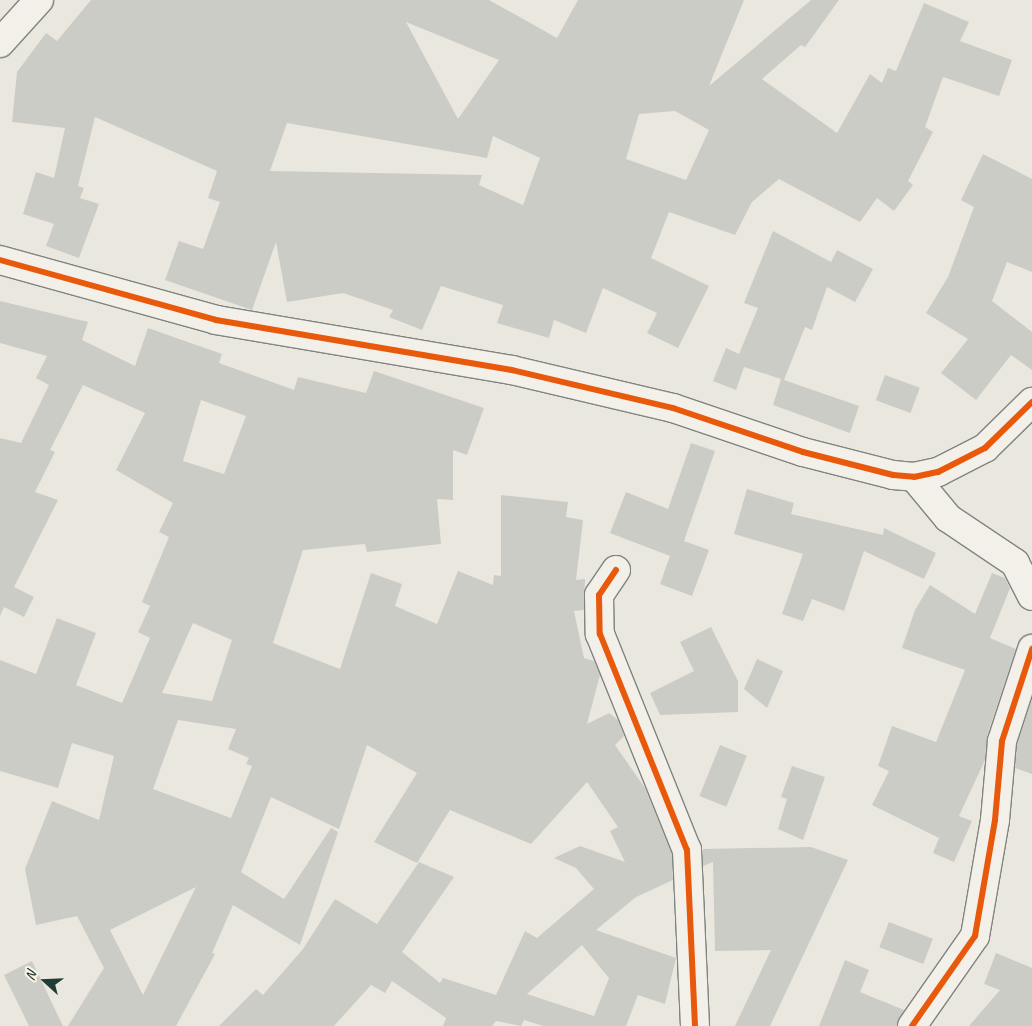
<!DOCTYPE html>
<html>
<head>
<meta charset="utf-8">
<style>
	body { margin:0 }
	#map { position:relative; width:1032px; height:1026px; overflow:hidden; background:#eae7df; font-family:Caveat,sans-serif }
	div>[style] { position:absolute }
	.building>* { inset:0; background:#ccccc6; transform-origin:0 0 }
	.roads { filter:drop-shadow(1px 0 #80847f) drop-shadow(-1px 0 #80847f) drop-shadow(0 1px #80847f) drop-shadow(0 -1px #80847f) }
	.minor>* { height:28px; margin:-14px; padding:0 14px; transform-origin:14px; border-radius:14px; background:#f3f0ea }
	.cycleway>* { height:6px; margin:-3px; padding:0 3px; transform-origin:3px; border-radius:3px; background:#e8590c }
	span { translate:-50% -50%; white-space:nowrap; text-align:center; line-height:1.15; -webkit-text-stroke:5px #fcf5e5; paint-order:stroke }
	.north { position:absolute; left:20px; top:956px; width:50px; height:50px; -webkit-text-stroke:4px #fcf5e5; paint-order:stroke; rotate:290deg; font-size:14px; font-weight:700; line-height:20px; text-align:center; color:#1f3d34 }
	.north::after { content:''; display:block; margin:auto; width:18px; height:22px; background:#1f3d34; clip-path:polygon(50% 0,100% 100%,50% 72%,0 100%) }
</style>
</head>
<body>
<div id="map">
	<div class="building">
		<i style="clip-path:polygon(evenodd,91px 0,489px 0,557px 38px,578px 0,744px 0,709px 86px,811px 0,839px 0,805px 47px,801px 45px,762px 79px,837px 133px,870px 74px,882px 83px,888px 68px,896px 71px,924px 3px,969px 22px,960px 41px,1012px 60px,999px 96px,943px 77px,925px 127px,933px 132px,908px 181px,913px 185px,894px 211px,877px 198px,860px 222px,779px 179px,752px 202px,735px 235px,669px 212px,651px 258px,709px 286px,678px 348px,647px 333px,657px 313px,603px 288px,586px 333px,554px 320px,549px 338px,497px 323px,503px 305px,441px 286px,422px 330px,389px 317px,393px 310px,343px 293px,287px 302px,276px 242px,252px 310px,165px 280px,179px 241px,203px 249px,220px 202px,208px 198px,217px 171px,95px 117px,78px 186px,84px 188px,80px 198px,99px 204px,79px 258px,46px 246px,54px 224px,23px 214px,36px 172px,54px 178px,65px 128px,12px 122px,17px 72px,46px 33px,57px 41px,91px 0,406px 22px,499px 60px,458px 119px,406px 22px,91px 0,675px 111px,709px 130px,686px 180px,626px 159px,639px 114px,675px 111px,91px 0,287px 123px,487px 158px,493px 136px,540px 158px,523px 205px,479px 185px,482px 175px,270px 171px,287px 123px)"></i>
		<i style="clip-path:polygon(983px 154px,1032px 179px,1032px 272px,1007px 262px,992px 301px,1032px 332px,1032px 370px,1011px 355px,976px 400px,941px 373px,968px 339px,926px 313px,948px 277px,974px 207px,961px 200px)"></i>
		<i style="clip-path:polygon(773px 231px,831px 262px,837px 250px,873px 269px,855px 302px,827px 287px,812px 330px,805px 327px,784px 380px,859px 406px,850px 433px,773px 405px,781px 379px,744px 367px,736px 390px,713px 381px,726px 348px,739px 354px,758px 308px,744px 303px)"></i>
		<i style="clip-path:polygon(evenodd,0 301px,88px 322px,82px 340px,135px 366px,148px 328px,222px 354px,219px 363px,294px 390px,298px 377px,366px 393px,374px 371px,484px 408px,467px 455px,453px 450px,453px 500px,437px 499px,441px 544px,367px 552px,365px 544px,303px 550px,273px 643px,340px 669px,371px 573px,402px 584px,395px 606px,437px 624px,458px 571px,493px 585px,494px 575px,501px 576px,501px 495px,568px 502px,566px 517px,583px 520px,576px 580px,585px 579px,584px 610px,574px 611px,584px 658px,594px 661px,600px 675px,587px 724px,609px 713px,618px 720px,624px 736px,615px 745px,645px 788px,672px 853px,673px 880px,636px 897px,596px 930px,676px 958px,665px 1004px,638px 995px,626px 1026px,543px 1026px,524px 1020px,521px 1026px,496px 1021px,492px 1026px,443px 1026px,446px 1018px,392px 981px,385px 993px,371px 985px,334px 1026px,219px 1026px,256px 989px,263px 995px,303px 949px,335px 899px,377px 924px,419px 862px,454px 877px,402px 952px,440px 983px,443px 978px,496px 995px,525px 931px,537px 938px,594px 889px,576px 868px,554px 858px,580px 846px,625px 862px,610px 831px,618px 827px,587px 782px,531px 844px,450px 810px,417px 863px,374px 842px,417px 773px,367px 745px,339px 829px,271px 797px,241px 872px,284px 899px,331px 828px,338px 832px,300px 945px,233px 905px,212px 953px,215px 954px,176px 1026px,68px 1026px,104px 968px,77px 916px,36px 925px,25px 869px,52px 801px,99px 820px,114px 756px,72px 743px,58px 788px,0 771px,0 660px,36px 674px,57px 618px,96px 633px,76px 685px,122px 703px,150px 638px,138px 632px,150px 606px,142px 602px,169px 537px,159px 532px,173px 503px,116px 470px,145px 413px,83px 385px,50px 450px,55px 452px,35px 492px,58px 500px,14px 587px,34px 597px,24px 617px,4px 607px,0 616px,0 438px,21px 443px,49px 385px,36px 378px,47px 356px,0 343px,0 301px,201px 400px,246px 416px,224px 474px,183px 461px,201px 400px,0 301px,193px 623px,232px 640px,212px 701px,162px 693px,193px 623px,0 301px,178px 720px,236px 729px,228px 749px,249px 758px,246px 764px,252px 766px,231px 818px,153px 789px,178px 720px,0 301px,196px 887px,143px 995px,110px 930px,196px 887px,0 301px,582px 945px,609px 978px,594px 1016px,527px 994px,582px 945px)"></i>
		<i style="left:885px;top:375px;width:37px;height:27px;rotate:20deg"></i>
		<i style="clip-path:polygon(691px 443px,715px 451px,684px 541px,709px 550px,692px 596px,660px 584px,670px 556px,610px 533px,626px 492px,668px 509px)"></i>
		<i style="clip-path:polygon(747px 489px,794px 503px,791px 514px,883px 535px,884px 528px,936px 553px,924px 579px,864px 551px,844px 611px,812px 599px,803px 621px,782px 614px,803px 554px,734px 534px)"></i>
		<i style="clip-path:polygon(992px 573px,1005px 578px,1010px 588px,990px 638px,1016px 649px,987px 736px,985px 760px,959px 816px,972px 821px,954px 862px,933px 853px,939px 838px,872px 805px,889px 771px,878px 766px,892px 726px,936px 742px,965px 670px,902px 648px,915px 610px,930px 585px,975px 614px)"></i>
		<i style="clip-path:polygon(711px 627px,738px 681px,738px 712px,660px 715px,650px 693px,694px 671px,680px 642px)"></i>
		<i style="clip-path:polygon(757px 659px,783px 671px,767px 708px,744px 689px)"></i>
		<i style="clip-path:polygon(1032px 699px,1032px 774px,1015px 768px,1017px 744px)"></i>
		<i style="left:720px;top:745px;width:29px;height:55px;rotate:22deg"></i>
		<i style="clip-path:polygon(792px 766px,825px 777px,803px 840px,778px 829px,787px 799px,781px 797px)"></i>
		<i style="clip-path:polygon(811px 847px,848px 860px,770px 1026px,735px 1026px,771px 950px,715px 951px,713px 862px,703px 866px,703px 849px)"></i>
		<i style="left:889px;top:922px;width:47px;height:27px;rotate:21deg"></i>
		<i style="clip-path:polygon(996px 953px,1032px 968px,1032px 1026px,969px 1026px,1000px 990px,984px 984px)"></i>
		<i style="clip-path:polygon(845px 960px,869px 970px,860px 992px,904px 1010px,897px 1026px,819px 1026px)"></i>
		<i style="clip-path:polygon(32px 961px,63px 1026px,29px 1026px,4px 975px)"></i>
	</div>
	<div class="roads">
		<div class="minor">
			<i style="left:0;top:43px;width:58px;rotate:-47.8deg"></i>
			<i style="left:0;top:260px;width:224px;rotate:15.5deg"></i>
			<i style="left:216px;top:320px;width:300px;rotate:9.6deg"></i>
			<i style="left:512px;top:370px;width:165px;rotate:13.3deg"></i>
			<i style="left:673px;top:408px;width:137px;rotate:18.7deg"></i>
			<i style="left:803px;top:452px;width:93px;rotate:14.3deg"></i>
			<i style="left:893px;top:475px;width:21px;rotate:5deg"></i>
			<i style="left:914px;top:477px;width:25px;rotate:-12deg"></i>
			<i style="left:938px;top:472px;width:53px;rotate:-27.1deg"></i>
			<i style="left:985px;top:448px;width:66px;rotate:-44.4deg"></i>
			<i style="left:914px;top:477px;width:53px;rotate:50.3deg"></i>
			<i style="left:948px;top:518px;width:81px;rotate:33.9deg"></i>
			<i style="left:1015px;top:563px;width:37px;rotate:63deg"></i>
			<i style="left:616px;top:570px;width:30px;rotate:124deg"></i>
			<i style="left:599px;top:595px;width:39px;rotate:89deg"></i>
			<i style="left:600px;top:634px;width:233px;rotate:68.1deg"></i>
			<i style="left:687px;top:850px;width:176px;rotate:87.4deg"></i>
			<i style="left:912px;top:1026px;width:110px;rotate:-55deg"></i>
			<i style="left:975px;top:936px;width:118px;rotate:-80.2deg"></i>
			<i style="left:995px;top:820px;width:79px;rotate:-84.9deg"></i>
			<i style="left:1002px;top:741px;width:97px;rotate:-71.9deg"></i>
		</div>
	</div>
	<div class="cycleway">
		<i style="left:0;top:260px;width:224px;rotate:15.5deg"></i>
		<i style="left:216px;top:320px;width:300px;rotate:9.6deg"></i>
		<i style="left:512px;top:370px;width:165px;rotate:13.3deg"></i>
		<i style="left:673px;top:408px;width:137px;rotate:18.7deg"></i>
		<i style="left:803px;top:452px;width:93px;rotate:14.3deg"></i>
		<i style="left:893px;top:475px;width:21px;rotate:5deg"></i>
		<i style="left:914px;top:477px;width:25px;rotate:-12deg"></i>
		<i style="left:938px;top:472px;width:53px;rotate:-27.1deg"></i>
		<i style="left:985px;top:448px;width:66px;rotate:-44.4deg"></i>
		<i style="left:616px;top:570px;width:30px;rotate:124deg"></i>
		<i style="left:599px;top:595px;width:39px;rotate:89deg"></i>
		<i style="left:600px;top:634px;width:233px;rotate:68.1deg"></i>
		<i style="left:687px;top:850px;width:176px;rotate:87.4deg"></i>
		<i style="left:912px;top:1026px;width:110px;rotate:-55deg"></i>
		<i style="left:975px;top:936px;width:118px;rotate:-80.2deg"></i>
		<i style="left:995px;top:820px;width:79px;rotate:-84.9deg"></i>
		<i style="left:1002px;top:741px;width:97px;rotate:-71.9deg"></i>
	</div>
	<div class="north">N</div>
</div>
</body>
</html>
